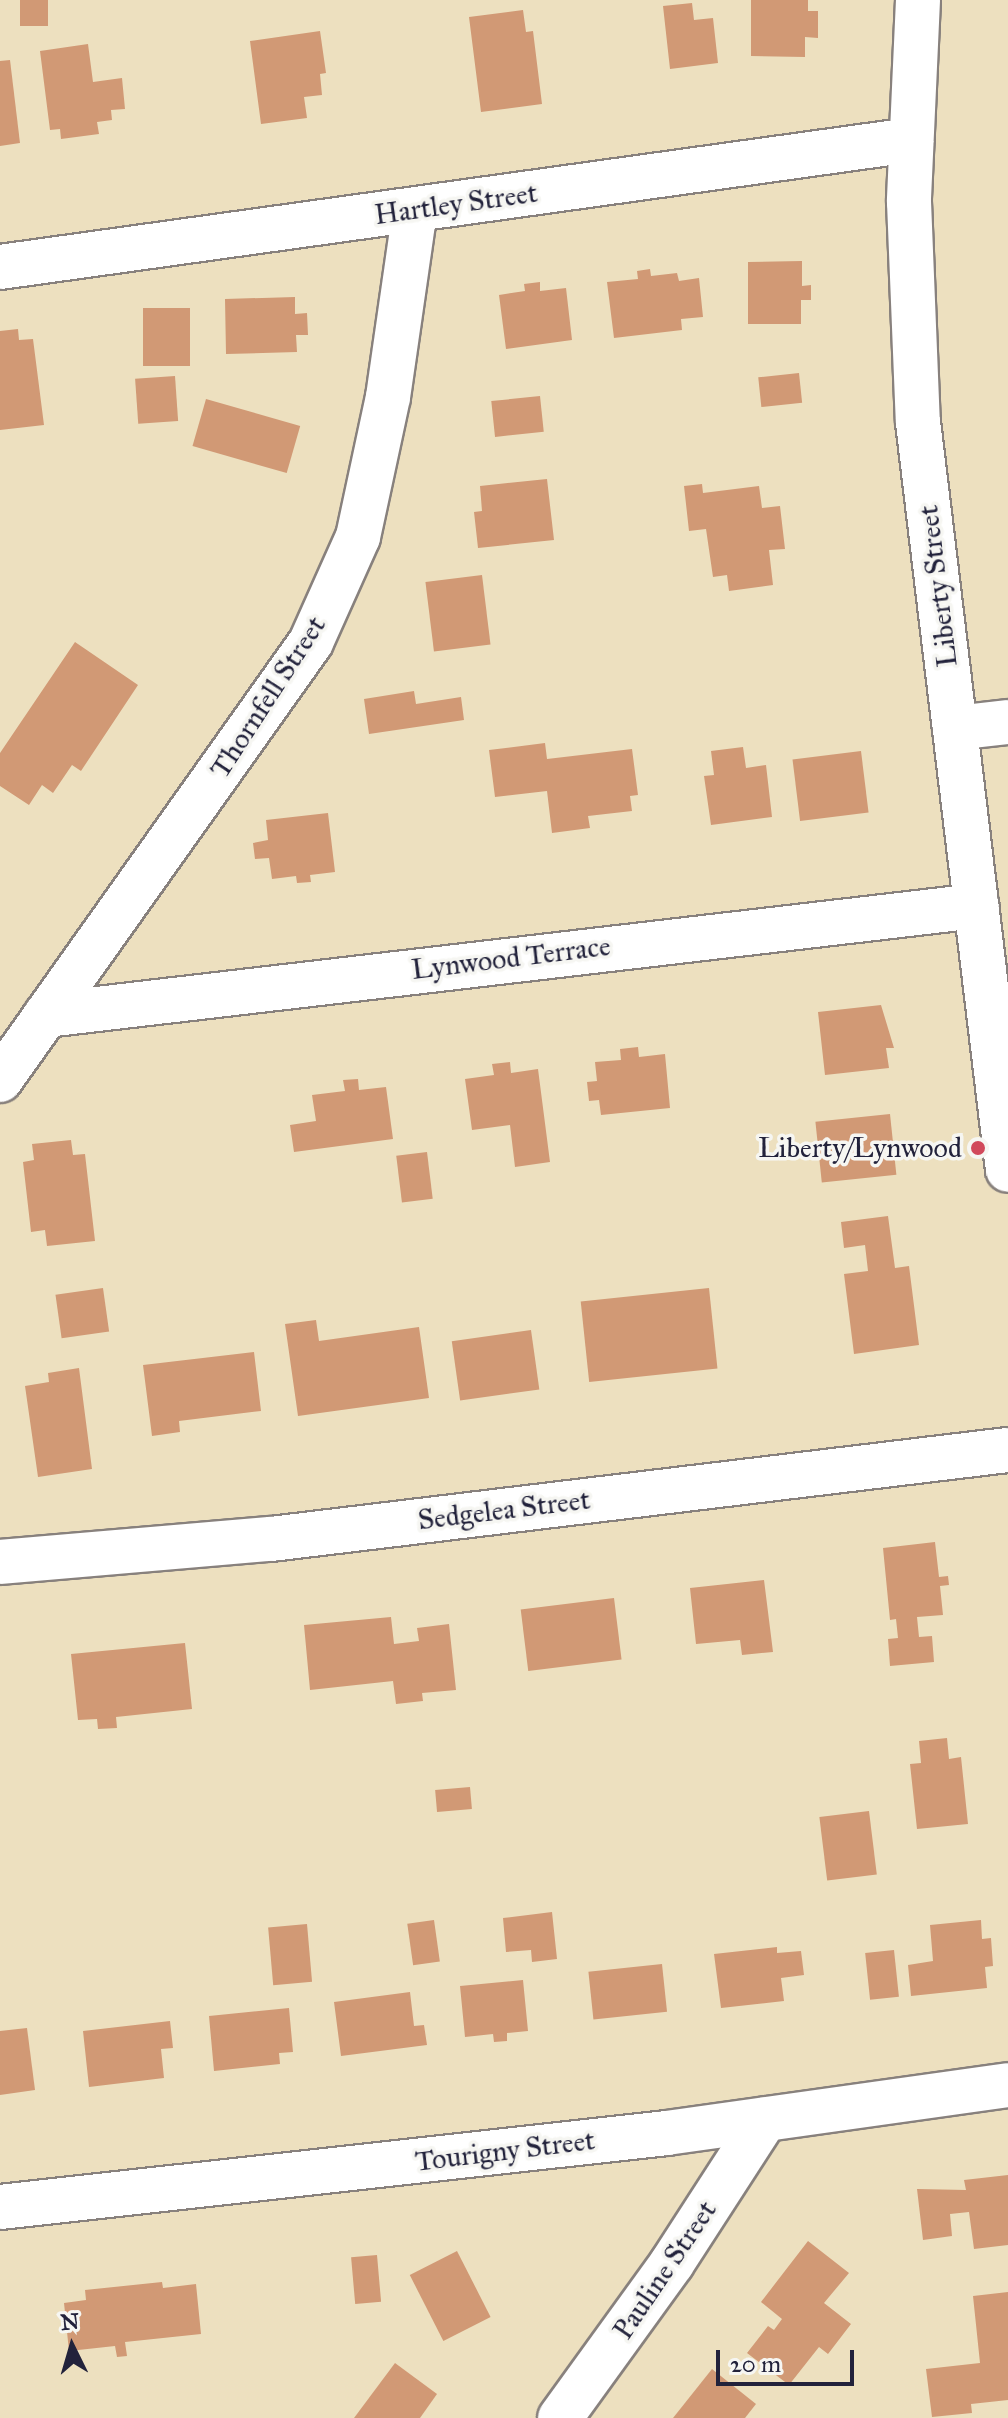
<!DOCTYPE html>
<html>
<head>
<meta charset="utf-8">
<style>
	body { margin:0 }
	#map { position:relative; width:1008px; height:2418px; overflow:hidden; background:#ede0bf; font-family:"IM FELL Great Primer",serif }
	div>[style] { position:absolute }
	.building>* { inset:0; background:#d19975; transform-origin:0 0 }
	.roads { filter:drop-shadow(2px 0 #88817d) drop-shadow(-2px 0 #88817d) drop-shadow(0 2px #88817d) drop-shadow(0 -2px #88817d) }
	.minor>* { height:44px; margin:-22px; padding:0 22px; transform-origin:22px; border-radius:22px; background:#fff }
	.major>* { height:44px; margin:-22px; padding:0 22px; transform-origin:22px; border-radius:22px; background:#fff }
	.dots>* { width:22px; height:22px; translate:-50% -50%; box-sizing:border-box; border:4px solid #f6f6f2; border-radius:50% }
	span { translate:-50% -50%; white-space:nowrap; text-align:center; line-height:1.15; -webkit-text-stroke:7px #f6f6f2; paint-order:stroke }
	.street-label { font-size:28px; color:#22223b }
	.poi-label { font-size:28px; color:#22223b }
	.right { translate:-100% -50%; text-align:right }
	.north { position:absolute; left:32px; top:2306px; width:80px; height:80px; -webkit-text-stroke:6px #f6f6f2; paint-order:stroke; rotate:355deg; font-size:22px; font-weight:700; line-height:32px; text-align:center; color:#22223b }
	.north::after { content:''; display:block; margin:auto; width:28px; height:36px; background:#22223b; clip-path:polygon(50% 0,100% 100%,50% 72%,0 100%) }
	.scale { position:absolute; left:716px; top:2350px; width:138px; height:36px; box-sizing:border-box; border:4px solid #22223b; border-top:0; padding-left:10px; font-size:24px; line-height:28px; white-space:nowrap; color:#22223b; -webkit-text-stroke:6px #f6f6f2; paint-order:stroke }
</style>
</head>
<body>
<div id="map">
	<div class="building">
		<i style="left:20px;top:0;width:28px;height:26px"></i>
		<i style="clip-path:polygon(751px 0,808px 0,808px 11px,818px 11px,818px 38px,805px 37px,805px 57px,751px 56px)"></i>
		<i style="clip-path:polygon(692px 3px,694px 20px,713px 18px,718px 63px,670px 69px,663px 6px)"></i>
		<i style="clip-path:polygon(523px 10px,526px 32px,533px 31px,542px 104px,481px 112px,469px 17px)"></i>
		<i style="clip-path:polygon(320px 31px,326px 73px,320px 74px,322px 95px,304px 97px,307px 118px,261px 124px,250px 41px)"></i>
		<i style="clip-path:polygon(88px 44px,93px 82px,122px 78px,125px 109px,111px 110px,112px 120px,97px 122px,99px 134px,61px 139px,60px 129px,50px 130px,40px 51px)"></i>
		<i style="clip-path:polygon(10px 60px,20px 143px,0 146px,0 61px)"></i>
		<i style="clip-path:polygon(802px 261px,802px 286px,811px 285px,811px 300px,801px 300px,801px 324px,748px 324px,748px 262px)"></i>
		<i style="clip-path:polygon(650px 269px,651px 276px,677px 273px,679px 281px,699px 278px,703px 317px,681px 319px,682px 330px,614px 338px,607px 282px,638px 279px,637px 271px)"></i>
		<i style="clip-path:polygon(540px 282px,540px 291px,566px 288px,572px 340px,506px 349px,499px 295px,525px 291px,524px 284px)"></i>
		<i style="clip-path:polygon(295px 297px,295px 314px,307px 313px,308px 335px,296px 335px,297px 352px,226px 354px,225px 299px)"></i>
		<i style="left:143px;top:308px;width:47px;height:58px"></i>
		<i style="clip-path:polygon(18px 329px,19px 340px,33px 339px,44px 425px,0 430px,0 331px)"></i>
		<i style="left:799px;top:373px;width:30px;height:41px;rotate:84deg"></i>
		<i style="left:175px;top:376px;width:45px;height:40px;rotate:86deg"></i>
		<i style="left:540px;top:396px;width:36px;height:49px;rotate:84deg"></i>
		<i style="left:206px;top:399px;width:98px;height:49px;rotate:16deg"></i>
		<i style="clip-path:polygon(547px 479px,554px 540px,478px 548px,474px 512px,482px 511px,480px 486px)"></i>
		<i style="clip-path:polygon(702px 484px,703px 493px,759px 486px,762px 508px,780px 506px,785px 549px,769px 550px,773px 585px,729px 591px,727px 575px,713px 577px,706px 529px,689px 531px,684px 486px)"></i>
		<i style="left:482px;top:575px;width:70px;height:57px;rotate:83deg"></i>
		<i style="clip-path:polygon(75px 642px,138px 685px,81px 771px,72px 765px,53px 793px,42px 785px,29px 805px,0 786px,0 753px)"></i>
		<i style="clip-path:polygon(414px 691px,416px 704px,461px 697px,464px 720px,369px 734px,364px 699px)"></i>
		<i style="clip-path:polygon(545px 743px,547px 759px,632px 749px,638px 795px,630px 796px,632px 811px,588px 816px,590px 828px,552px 833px,547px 791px,495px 797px,489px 750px)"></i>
		<i style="clip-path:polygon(743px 747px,746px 768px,766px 765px,772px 817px,711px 825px,704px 776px,714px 775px,711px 751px)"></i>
		<i style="left:861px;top:751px;width:62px;height:69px;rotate:83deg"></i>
		<i style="clip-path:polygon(328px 813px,335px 872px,310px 875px,311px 882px,297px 883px,296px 876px,272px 879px,269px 858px,255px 859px,253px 843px,268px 840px,266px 820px)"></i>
		<i style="clip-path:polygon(881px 1005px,894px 1048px,886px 1048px,889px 1068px,825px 1075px,818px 1012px)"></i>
		<i style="clip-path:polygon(638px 1047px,639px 1057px,665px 1054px,670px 1108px,601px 1115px,599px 1100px,589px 1101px,587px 1082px,597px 1081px,595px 1062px,621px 1060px,620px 1049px)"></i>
		<i style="clip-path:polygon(510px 1062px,511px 1073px,538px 1069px,550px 1162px,515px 1167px,510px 1125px,472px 1130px,465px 1079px,494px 1075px,492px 1064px)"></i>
		<i style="clip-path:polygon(358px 1079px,359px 1090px,386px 1087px,393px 1139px,294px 1152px,290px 1125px,316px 1121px,312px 1095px,345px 1091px,343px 1080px)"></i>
		<i style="left:890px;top:1114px;width:61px;height:75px;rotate:84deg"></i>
		<i style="clip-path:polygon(71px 1140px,73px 1155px,85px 1154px,95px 1241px,47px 1246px,45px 1230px,31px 1232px,23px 1162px,34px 1160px,32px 1144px)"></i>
		<i style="left:427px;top:1152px;width:47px;height:31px;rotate:83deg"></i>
		<i style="clip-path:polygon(888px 1216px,895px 1268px,909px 1266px,919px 1345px,854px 1354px,844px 1274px,868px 1271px,865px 1245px,844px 1248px,841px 1222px)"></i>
		<i style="left:103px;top:1288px;width:44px;height:48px;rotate:82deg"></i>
		<i style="left:709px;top:1288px;width:81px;height:129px;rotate:84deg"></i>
		<i style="clip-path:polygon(316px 1320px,319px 1341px,419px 1327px,429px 1398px,298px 1416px,285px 1324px)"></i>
		<i style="left:531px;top:1330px;width:60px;height:80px;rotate:82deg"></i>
		<i style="clip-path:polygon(254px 1352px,261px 1411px,179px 1421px,180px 1432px,152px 1436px,143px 1365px)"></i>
		<i style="clip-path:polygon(79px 1368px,92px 1469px,38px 1477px,25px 1386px,49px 1382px,48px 1373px)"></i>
		<i style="clip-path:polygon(935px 1542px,939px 1577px,948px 1576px,949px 1585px,940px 1586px,943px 1615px,917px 1617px,919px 1637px,932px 1636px,934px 1662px,890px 1666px,888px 1639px,898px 1638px,896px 1619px,890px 1620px,883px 1548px)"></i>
		<i style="clip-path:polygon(764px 1580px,773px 1652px,742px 1655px,740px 1640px,696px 1644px,690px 1588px)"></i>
		<i style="left:614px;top:1598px;width:62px;height:94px;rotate:83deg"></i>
		<i style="clip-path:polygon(391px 1617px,394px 1644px,419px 1641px,417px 1628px,449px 1624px,456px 1690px,422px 1693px,423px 1701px,396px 1704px,393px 1681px,310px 1690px,304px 1625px)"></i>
		<i style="clip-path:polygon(185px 1643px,192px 1709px,116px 1717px,117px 1728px,98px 1729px,97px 1719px,78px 1720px,71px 1654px)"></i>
		<i style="clip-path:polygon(947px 1738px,949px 1759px,961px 1757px,968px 1824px,917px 1829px,910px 1764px,921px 1763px,919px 1741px)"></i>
		<i style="left:470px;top:1787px;width:22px;height:35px;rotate:85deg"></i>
		<i style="left:869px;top:1811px;width:64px;height:50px;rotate:83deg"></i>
		<i style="clip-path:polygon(552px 1912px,557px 1959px,532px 1962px,531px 1950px,506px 1952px,503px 1918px)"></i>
		<i style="left:434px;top:1920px;width:42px;height:27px;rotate:82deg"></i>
		<i style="clip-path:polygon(981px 1920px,982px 1939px,991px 1938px,993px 1966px,985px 1967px,987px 1988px,911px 1996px,908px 1965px,933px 1961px,930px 1925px)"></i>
		<i style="left:307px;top:1924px;width:58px;height:39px;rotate:85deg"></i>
		<i style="clip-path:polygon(777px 1947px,777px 1953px,801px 1951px,804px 1975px,781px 1978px,784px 2001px,721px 2008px,714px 1954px)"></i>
		<i style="left:894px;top:1950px;width:47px;height:29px;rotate:84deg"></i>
		<i style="left:662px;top:1964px;width:48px;height:74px;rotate:84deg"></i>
		<i style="clip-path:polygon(523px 1980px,528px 2031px,507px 2033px,507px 2041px,494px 2042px,493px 2034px,465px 2037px,460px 1986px)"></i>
		<i style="clip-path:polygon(410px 1992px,414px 2026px,424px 2025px,427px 2045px,341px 2056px,334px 2002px)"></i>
		<i style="clip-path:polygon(289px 2008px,293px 2052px,279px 2053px,280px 2064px,214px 2071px,209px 2016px)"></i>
		<i style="clip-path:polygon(170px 2021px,173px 2048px,161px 2049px,164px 2078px,89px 2087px,83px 2031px)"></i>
		<i style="clip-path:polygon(27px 2028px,35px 2090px,0 2095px,0 2031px)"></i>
		<i style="clip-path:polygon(1008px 2175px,1008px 2245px,974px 2249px,969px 2212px,950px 2214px,952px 2236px,923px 2240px,917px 2189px,966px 2190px,964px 2180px)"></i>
		<i style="clip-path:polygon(808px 2241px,849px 2273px,824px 2303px,851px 2324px,828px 2354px,819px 2347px,789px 2385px,747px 2353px,768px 2326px,774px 2330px,782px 2319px,761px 2302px)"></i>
		<i style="left:457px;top:2251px;width:74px;height:53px;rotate:63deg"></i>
		<i style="left:377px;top:2255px;width:47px;height:26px;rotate:85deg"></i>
		<i style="clip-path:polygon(162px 2282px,163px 2288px,196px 2284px,201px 2334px,125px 2342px,127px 2356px,117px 2357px,115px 2346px,69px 2351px,64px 2303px,86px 2300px,85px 2290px)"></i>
		<i style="clip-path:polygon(1008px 2292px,1008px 2400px,971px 2404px,972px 2413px,932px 2417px,926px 2369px,980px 2363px,973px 2296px)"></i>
		<i style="clip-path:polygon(395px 2363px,437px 2394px,420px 2418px,354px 2418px)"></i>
		<i style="clip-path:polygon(712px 2369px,756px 2404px,745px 2418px,673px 2418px)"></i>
	</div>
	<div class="roads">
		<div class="minor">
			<i style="left:0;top:267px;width:920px;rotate:-7.94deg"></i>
			<i style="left:955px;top:728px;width:53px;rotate:-6.5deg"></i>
			<i style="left:46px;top:1015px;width:937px;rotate:-6.68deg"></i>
			<i style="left:0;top:1080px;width:537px;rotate:-54.62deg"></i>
			<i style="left:311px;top:642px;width:115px;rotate:-65.9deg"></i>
			<i style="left:358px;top:537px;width:143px;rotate:-77.9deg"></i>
			<i style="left:388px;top:397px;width:189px;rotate:-81.8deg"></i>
			<i style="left:0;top:1562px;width:272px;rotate:-4.9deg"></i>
			<i style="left:271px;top:1539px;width:742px;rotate:-6.89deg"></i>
			<i style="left:0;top:2207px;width:671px;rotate:-6.33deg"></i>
			<i style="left:667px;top:2133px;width:344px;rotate:-8deg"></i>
			<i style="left:560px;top:2418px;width:191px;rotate:-54.1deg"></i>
			<i style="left:672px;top:2263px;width:171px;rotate:-57.1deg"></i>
		</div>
		<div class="major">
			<i style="left:918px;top:0;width:202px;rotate:92.6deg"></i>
			<i style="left:909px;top:202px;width:220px;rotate:87.7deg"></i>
			<i style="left:918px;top:422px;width:753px;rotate:83.14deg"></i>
		</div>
	</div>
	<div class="dots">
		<i style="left:978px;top:1148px;background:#d1495b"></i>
	</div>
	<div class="street-label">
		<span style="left:456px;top:204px;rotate:-8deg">Hartley Street</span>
		<span style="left:938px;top:586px;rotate:-97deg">Liberty Street</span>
		<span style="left:268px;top:697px;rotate:-57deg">Thornfell Street</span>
		<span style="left:511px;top:958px;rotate:-7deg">Lynwood Terrace</span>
		<span style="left:504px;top:1510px;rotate:-7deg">Sedgelea Street</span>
		<span style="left:505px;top:2151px;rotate:-7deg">Tourigny Street</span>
		<span style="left:665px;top:2270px;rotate:-56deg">Pauline Street</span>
	</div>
	<div class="poi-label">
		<span class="right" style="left:962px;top:1148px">Liberty/Lynwood</span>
	</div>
	<div class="north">N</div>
	<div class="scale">20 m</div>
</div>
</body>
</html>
